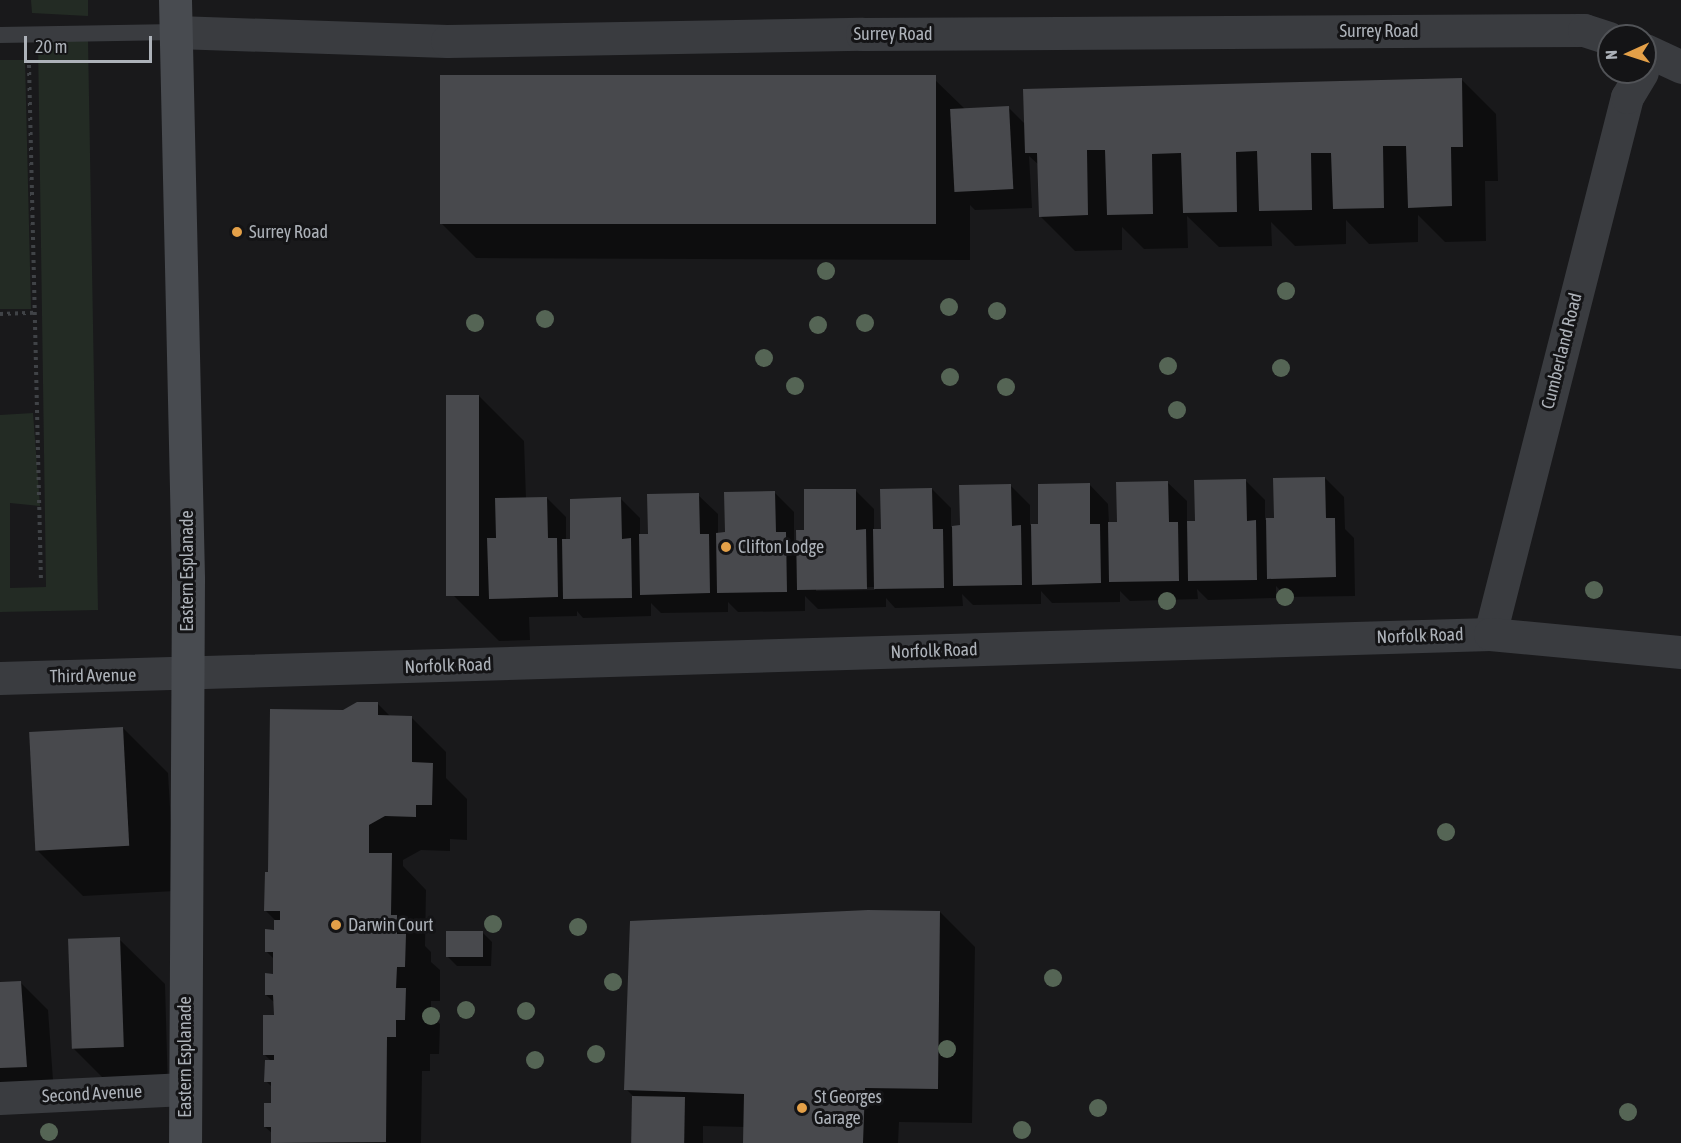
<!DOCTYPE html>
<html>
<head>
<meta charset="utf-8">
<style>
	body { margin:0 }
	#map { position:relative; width:1681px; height:1143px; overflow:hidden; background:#19191b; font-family:"Asap Condensed",sans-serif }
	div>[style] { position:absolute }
	.green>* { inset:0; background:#232b24 }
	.shadow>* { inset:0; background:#0007 }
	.building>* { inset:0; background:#48494d; transform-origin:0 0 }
	.path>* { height:4px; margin-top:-2px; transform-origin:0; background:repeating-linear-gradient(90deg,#404347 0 3px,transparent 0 7.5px) }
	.lane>* { height:16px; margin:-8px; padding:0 8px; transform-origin:8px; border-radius:8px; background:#3a3c40 }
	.street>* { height:33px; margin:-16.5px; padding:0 16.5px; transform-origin:16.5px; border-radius:16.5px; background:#3a3c40 }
	.secondary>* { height:33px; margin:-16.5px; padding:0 16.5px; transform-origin:16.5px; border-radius:16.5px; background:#484b50 }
	.trees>* { width:18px; height:18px; margin:-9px; border-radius:50%; background:#556555 }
	.dots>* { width:16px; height:16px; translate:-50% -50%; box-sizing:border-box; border:3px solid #141416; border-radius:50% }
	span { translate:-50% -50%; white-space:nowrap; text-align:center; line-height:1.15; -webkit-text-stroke:6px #141416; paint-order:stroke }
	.street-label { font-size:18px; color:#adb2b9 }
	.poi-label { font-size:18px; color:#adb2b9 }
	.left { translate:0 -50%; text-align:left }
	.north { position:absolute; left:1597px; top:24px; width:60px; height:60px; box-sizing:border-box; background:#141416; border:2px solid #515357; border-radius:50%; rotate:267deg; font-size:16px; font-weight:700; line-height:24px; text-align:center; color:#adb2b9 }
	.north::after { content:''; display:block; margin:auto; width:21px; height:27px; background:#e4a048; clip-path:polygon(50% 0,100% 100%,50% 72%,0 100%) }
	.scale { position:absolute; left:24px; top:36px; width:128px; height:27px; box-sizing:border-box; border:3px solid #adb2b9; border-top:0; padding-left:8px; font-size:18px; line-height:21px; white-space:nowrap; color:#adb2b9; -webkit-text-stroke:4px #141416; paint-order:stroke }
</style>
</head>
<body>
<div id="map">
	<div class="green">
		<i style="clip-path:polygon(31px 0,88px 0,88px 16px,32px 13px)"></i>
		<i style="clip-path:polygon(88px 40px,98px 610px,0 612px,0 415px,33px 413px,40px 506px,10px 503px,10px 588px,46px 587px,38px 41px)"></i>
		<i style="clip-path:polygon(0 60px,25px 60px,31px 309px,0 309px)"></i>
	</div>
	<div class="shadow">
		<i style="clip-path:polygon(1461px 79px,1496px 114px,1498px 181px,1485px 181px,1486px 241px,1445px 242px,1418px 215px,1418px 242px,1369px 244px,1346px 220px,1346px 244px,1295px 246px,1271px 222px,1272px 246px,1219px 247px,1187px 216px,1188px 248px,1144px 249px,1122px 227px,1122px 250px,1075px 251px,1040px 216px,1039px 165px,1029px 156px,1032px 208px,975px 210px,970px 205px,970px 260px,476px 258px,441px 223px,935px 80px,965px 109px,1009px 108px,1025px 124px)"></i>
		<i style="clip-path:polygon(evenodd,479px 396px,524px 441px,526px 499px,547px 498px,566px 517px,566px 540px,572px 540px,621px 499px,640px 518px,640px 536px,649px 536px,698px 495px,718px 514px,718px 534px,726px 534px,775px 493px,794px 512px,794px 543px,798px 547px,806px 531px,855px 490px,874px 509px,874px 530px,883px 530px,932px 489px,951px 508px,951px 527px,962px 527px,1011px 486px,1030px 505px,1030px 525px,1040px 525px,1089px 484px,1108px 504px,1109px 523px,1118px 523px,1167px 482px,1187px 501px,1187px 522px,1197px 522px,1246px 481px,1265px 500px,1265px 520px,1276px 520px,1325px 478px,1344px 497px,1345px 529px,1354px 538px,1355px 596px,1287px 597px,1276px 586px,1276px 598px,1208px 600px,1197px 589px,1198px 599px,1130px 601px,1120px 591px,1120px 602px,1052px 603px,1041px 591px,1041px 604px,973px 605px,962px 594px,963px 606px,895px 608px,886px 598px,886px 607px,818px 609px,805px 596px,805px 611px,738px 612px,728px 602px,728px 612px,661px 613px,651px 603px,651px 616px,583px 618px,577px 611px,577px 616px,529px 617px,530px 640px,499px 641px,454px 596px,479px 396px,875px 587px,875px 590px,816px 591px,816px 588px,875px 587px)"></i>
		<i style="clip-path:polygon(378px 704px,391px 717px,411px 717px,446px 752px,446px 778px,467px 799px,467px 840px,450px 839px,450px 851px,421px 850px,403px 860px,403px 866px,426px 890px,425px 946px,431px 952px,431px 962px,440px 970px,440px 1001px,431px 1001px,431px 1015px,440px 1024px,439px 1054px,430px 1054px,430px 1071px,422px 1071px,421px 1143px,273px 1143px,273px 1134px,265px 1127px,273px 1105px,273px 1088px,266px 1081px,271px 1061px,264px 1054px,275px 1016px,275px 1003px,266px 995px,274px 975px,275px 960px,266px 951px,276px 931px,276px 921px,265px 910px,270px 874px,344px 711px)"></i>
		<i style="clip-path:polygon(123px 728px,168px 773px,175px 891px,83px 896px,38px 851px)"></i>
		<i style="clip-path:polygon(940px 912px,975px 947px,972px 1123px,899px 1122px,898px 1143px,744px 1143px,745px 1127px,703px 1126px,703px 1143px,633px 1143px,634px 1097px,626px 1089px)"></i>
		<i style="clip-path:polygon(483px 933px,492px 942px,491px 966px,457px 966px,448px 957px)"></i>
		<i style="clip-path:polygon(119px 939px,165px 984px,168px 1092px,118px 1093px,73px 1048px)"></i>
		<i style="clip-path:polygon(20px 982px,48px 1010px,54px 1094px,0 1097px,0 984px)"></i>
	</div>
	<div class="building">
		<i style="left:440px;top:75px;width:496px;height:149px"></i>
		<i style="clip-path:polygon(1462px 78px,1463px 147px,1451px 147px,1452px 206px,1408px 208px,1406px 146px,1383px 146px,1384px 208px,1333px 209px,1331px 153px,1311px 153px,1312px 210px,1259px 211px,1257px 151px,1236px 152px,1237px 212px,1183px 213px,1181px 153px,1152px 154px,1153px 214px,1107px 215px,1105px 150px,1087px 150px,1088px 215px,1039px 217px,1037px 153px,1025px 153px,1023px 89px)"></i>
		<i style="left:1009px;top:106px;width:83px;height:59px;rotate:87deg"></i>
		<i style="left:446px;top:395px;width:33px;height:201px"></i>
		<i style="clip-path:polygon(1325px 477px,1326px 518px,1335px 518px,1336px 577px,1267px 579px,1266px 518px,1274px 518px,1273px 478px)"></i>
		<i style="clip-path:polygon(1246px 479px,1247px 521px,1256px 520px,1257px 580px,1188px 581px,1187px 521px,1195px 521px,1194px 480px)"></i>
		<i style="clip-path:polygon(1168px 481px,1169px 522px,1178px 522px,1179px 581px,1109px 582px,1108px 522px,1117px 522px,1116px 482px)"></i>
		<i style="clip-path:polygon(1090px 483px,1090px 524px,1100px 524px,1101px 583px,1032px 585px,1031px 524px,1038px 524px,1038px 484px)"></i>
		<i style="clip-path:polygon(1011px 484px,1012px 526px,1021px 525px,1022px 585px,953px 586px,952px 526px,960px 525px,959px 485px)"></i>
		<i style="clip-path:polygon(932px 488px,933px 529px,943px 529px,944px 588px,874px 589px,873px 529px,881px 529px,880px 489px)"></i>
		<i style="clip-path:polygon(804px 489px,856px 489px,856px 530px,866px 529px,867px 589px,797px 590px,796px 530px,804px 530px)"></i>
		<i style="clip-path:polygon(775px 491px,776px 532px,786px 532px,787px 592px,717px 593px,716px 533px,725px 532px,724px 492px)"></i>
		<i style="clip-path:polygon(699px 493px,700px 534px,709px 534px,710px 593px,640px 595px,639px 534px,648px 534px,647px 494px)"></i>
		<i style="clip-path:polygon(547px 497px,548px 538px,557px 538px,558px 597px,489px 599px,487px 538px,496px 538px,495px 498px)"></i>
		<i style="clip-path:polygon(621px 497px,622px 539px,631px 538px,632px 598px,563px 599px,562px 539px,570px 539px,570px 499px)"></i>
		<i style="clip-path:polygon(357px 702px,378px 702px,378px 715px,412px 716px,412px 762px,433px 763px,432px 805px,416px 805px,416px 817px,385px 816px,369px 825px,369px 853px,392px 853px,391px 915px,397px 915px,397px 934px,406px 934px,405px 967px,397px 967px,396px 988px,406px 988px,405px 1020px,396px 1020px,396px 1037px,387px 1037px,386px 1142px,271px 1143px,271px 1127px,264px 1127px,264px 1103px,271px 1103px,271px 1082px,264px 1082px,265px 1060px,274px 1060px,274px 1055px,263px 1055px,263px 1015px,274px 1015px,273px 995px,265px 995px,265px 973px,273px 974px,273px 952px,265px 952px,265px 929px,274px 930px,274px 920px,280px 920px,280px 911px,264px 911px,265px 872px,268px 872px,270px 709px,343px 710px)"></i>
		<i style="left:123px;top:727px;width:119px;height:94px;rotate:87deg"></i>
		<i style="clip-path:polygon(868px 910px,940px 911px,938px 1089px,865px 1088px,863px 1143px,743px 1143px,744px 1094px,624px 1090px,630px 921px)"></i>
		<i style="left:446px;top:931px;width:37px;height:26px"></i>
		<i style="left:120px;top:937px;width:110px;height:52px;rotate:88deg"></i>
		<i style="clip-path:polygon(21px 981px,27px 1067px,0 1068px,0 982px)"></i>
		<i style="left:632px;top:1096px;width:53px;height:47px;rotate:1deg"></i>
	</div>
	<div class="path">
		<i style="left:29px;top:65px;width:515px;rotate:88.67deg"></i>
		<i style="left:0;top:314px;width:34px;rotate:-2deg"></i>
	</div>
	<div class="lane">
		<i style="left:0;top:35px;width:176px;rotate:-1deg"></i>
	</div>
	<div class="street">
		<i style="left:176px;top:32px;width:271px;rotate:1.9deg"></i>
		<i style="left:447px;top:41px;width:415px;rotate:-1deg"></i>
		<i style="left:862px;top:34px;width:722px;rotate:-0.32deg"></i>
		<i style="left:1584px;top:30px;width:26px;rotate:18deg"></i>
		<i style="left:1645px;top:50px;width:40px;rotate:25deg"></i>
		<i style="left:1490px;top:634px;width:554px;rotate:-75.69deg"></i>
		<i style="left:1627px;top:97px;width:29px;rotate:-59deg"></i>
		<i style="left:0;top:678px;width:1491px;rotate:-1.69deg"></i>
		<i style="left:1490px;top:634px;width:192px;rotate:5.4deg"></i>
		<i style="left:0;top:1098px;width:185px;rotate:-2.8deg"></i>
	</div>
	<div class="secondary">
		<i style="left:175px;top:0;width:579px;rotate:88.71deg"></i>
		<i style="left:188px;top:579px;width:564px;rotate:90.3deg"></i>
	</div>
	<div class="trees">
		<i style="left:826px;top:271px"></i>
		<i style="left:1286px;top:291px"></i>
		<i style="left:949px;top:307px"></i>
		<i style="left:997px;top:311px"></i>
		<i style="left:545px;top:319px"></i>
		<i style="left:475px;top:323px"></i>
		<i style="left:865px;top:323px"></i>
		<i style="left:818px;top:325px"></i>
		<i style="left:764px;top:358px"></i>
		<i style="left:1168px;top:366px"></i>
		<i style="left:1281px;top:368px"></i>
		<i style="left:950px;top:377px"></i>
		<i style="left:795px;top:386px"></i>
		<i style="left:1006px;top:387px"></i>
		<i style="left:1177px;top:410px"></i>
		<i style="left:1594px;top:590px"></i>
		<i style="left:1285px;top:597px"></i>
		<i style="left:1167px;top:601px"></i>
		<i style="left:1446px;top:832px"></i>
		<i style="left:493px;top:924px"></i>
		<i style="left:578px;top:927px"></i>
		<i style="left:1053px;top:978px"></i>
		<i style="left:613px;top:982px"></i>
		<i style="left:466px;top:1010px"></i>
		<i style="left:526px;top:1011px"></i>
		<i style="left:431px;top:1016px"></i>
		<i style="left:947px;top:1049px"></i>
		<i style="left:596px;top:1054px"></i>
		<i style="left:535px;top:1060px"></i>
		<i style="left:1098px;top:1108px"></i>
		<i style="left:1628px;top:1112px"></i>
		<i style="left:1022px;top:1130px"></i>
		<i style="left:49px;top:1132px"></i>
	</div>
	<div class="dots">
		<i style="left:237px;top:232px;background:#e4a048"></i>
		<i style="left:726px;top:547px;background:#e4a048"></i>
		<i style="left:336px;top:925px;background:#e4a048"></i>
		<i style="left:802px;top:1108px;background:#e4a048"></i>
	</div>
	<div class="street-label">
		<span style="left:1379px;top:31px">Surrey Road</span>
		<span style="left:893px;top:34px">Surrey Road</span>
		<span style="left:1562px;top:351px;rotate:-76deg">Cumberland Road</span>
		<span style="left:187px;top:571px;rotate:-90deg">Eastern Esplanade</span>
		<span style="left:1420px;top:636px;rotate:-2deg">Norfolk Road</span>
		<span style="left:934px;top:651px;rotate:-2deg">Norfolk Road</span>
		<span style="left:448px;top:666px;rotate:-2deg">Norfolk Road</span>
		<span style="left:93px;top:676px;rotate:-1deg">Third Avenue</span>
		<span style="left:185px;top:1057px;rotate:-90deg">Eastern Esplanade</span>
		<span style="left:92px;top:1094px;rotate:-3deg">Second Avenue</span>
	</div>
	<div class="poi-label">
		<span class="left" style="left:249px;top:232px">Surrey Road</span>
		<span class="left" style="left:738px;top:547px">Clifton Lodge</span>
		<span class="left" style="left:348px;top:925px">Darwin Court</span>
		<span class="left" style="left:814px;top:1108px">St Georges<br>Garage</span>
	</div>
	<div class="north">N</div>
	<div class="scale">20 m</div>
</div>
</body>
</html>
